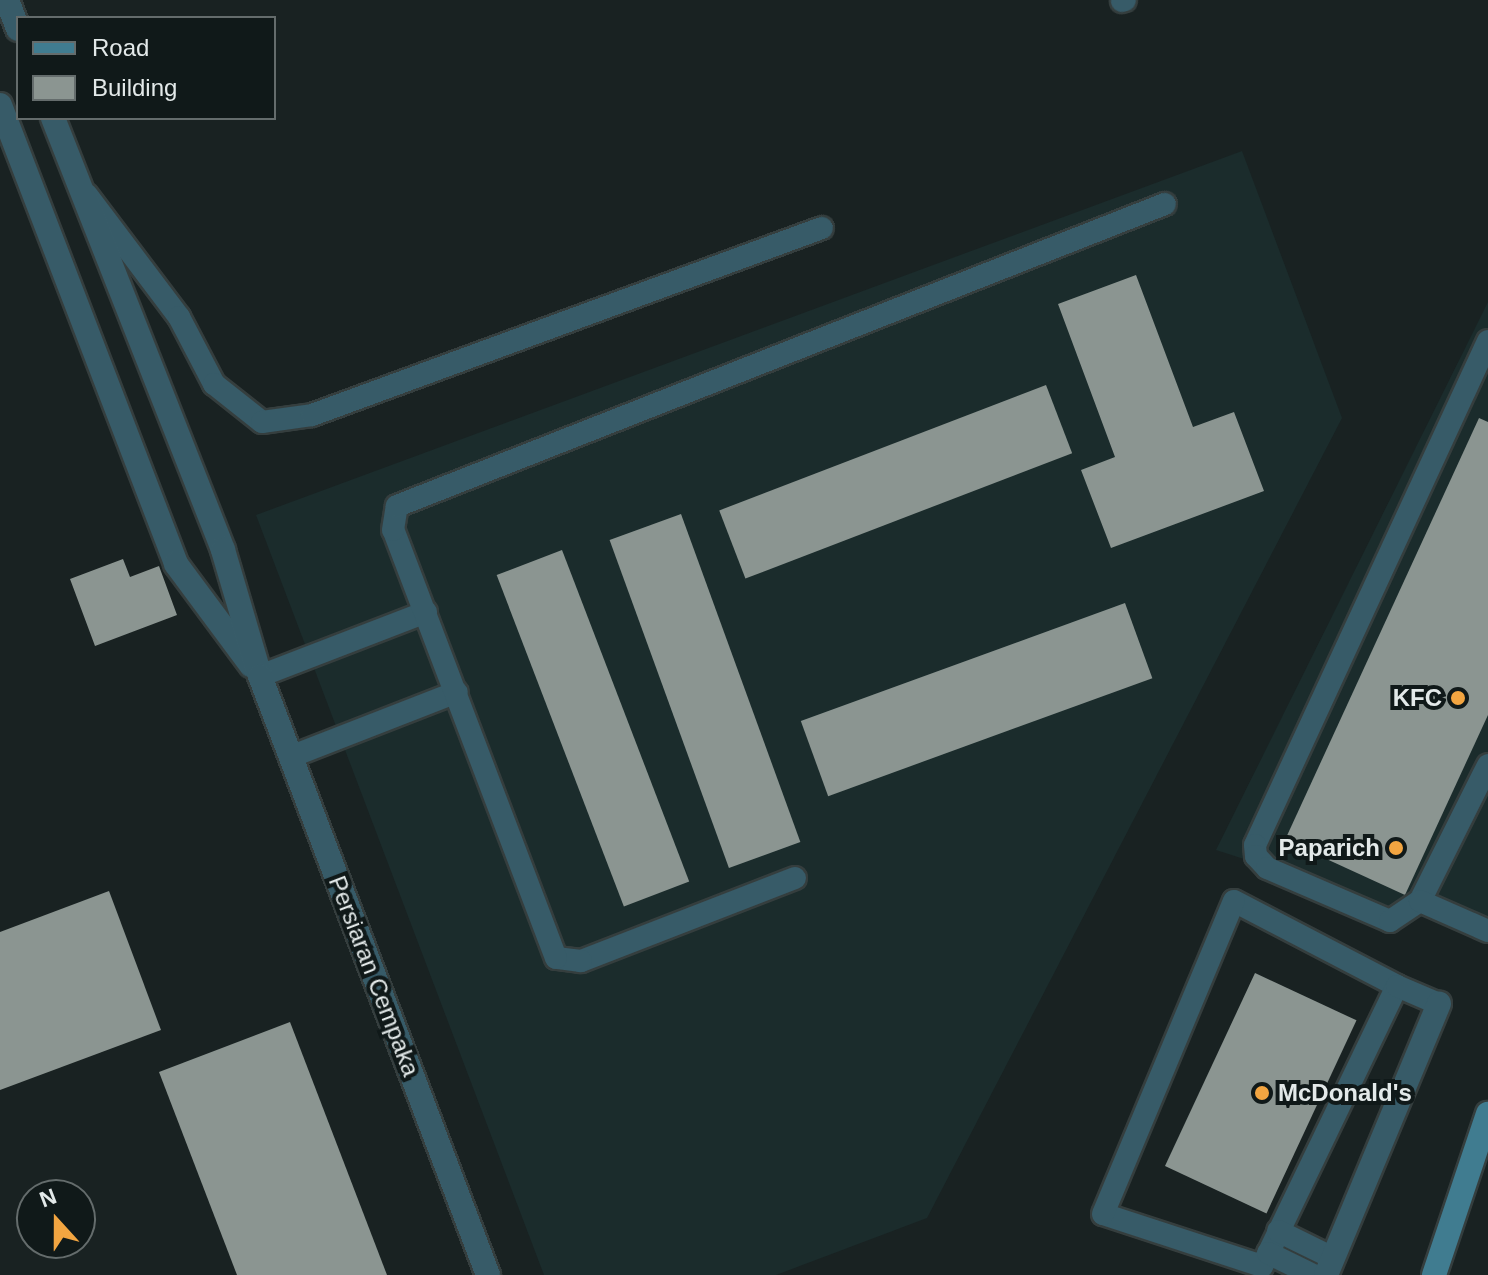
<!DOCTYPE html>
<html>
<head>
<meta charset="utf-8">
<style>
	body { margin:0 }
	#map { position:relative; width:1488px; height:1275px; overflow:hidden; background:#192222; font-family:Arial,sans-serif }
	div>[style] { position:absolute }
	.built>* { inset:0; background:#1b2c2c }
	.building>* { inset:0; background:#8b9591; transform-origin:0 0 }
	.roads { filter:drop-shadow(2px 0 #353e3e) drop-shadow(-2px 0 #353e3e) drop-shadow(0 2px #353e3e) drop-shadow(0 -2px #353e3e) }
	.lane>* { height:22px; margin:-11px; padding:0 11px; transform-origin:11px; border-radius:11px; background:#375b68 }
	.street>* { height:24px; margin:-12px; padding:0 12px; transform-origin:12px; border-radius:12px; background:#375b68 }
	.secondary>* { height:24px; margin:-12px; padding:0 12px; transform-origin:12px; border-radius:12px; background:#407c90 }
	.dots>* { width:22px; height:22px; translate:-50% -50%; box-sizing:border-box; border:4px solid #101919; border-radius:50% }
	span { translate:-50% -50%; white-space:nowrap; text-align:center; line-height:1.15; -webkit-text-stroke:8px #101919; paint-order:stroke }
	.poi-label { font-size:24px; color:#e3e9e9; font-weight:700 }
	.right { translate:-100% -50%; text-align:right }
	.left { translate:0 -50%; text-align:left }
	.street-label { font-size:24px; color:#e3e9e9 }
	.legend { position:absolute; left:16px; top:16px; width:260px; height:104px; box-sizing:border-box; background:#101919; border:2px solid #646c6c; margin:0; padding:10px 14px; list-style:none; font-size:24px; color:#e3e9e9 }
	.legend li { display:flex; align-items:center; gap:16px; height:40px }
	.legend b { width:40px; border:2px solid #646c6c }
	.north { position:absolute; left:16px; top:1179px; width:80px; height:80px; box-sizing:border-box; background:#101919; border:2px solid #646c6c; border-radius:50%; rotate:339deg; font-size:22px; font-weight:700; line-height:32px; text-align:center; color:#e3e9e9 }
	.north::after { content:''; display:block; margin:auto; width:28px; height:36px; background:#f2a541; clip-path:polygon(50% 0,100% 100%,50% 72%,0 100%) }
</style>
</head>
<body>
<div id="map">
	<div class="built">
		<i style="clip-path:polygon(1242px 151px,1342px 418px,927px 1218px,776px 1275px,544px 1275px,256px 515px)"></i>
		<i style="clip-path:polygon(1488px 302px,1488px 938px,1216px 850px)"></i>
	</div>
	<div class="building">
		<i style="clip-path:polygon(1136px 275px,1193px 427px,1234px 412px,1264px 491px,1111px 548px,1081px 470px,1115px 457px,1058px 304px)"></i>
		<i style="left:1046px;top:385px;width:73px;height:350px;rotate:69deg"></i>
		<i style="clip-path:polygon(1479px 418px,1488px 422px,1488px 715px,1405px 895px,1285px 840px)"></i>
		<i style="left:681px;top:514px;width:349px;height:76px;rotate:70deg"></i>
		<i style="left:562px;top:550px;width:355px;height:70px;rotate:69deg"></i>
		<i style="clip-path:polygon(123px 559px,130px 577px,159px 566px,177px 615px,95px 646px,70px 579px)"></i>
		<i style="left:1125px;top:603px;width:80px;height:345px;rotate:70deg"></i>
		<i style="clip-path:polygon(109px 891px,161px 1030px,0 1090px,0 932px)"></i>
		<i style="left:1255px;top:973px;width:112px;height:213px;rotate:25deg"></i>
		<i style="clip-path:polygon(290px 1022px,387px 1275px,237px 1275px,159px 1072px)"></i>
	</div>
	<div class="roads">
		<div class="lane">
			<i style="left:1122px;top:1px;width:3px;rotate:-18deg"></i>
			<i style="left:87px;top:195px;width:153px;rotate:53deg"></i>
			<i style="left:179px;top:317px;width:76px;rotate:62.4deg"></i>
			<i style="left:214px;top:384px;width:61px;rotate:38.4deg"></i>
			<i style="left:262px;top:422px;width:50px;rotate:-8deg"></i>
			<i style="left:312px;top:415px;width:543px;rotate:-20.14deg"></i>
			<i style="left:1488px;top:341px;width:555px;rotate:114.81deg"></i>
			<i style="left:1255px;top:845px;width:11px;rotate:85deg"></i>
			<i style="left:1256px;top:856px;width:16px;rotate:47deg"></i>
			<i style="left:1267px;top:868px;width:134px;rotate:23.3deg"></i>
			<i style="left:1390px;top:921px;width:36px;rotate:-34deg"></i>
			<i style="left:1420px;top:901px;width:152px;rotate:-63.4deg"></i>
			<i style="left:260px;top:676px;width:178px;rotate:-21.1deg"></i>
			<i style="left:290px;top:757px;width:179px;rotate:-21.3deg"></i>
			<i style="left:795px;top:878px;width:230px;rotate:158.8deg"></i>
			<i style="left:581px;top:961px;width:25px;rotate:-173deg"></i>
			<i style="left:556px;top:958px;width:458px;rotate:-110.8deg"></i>
			<i style="left:393px;top:530px;width:24px;rotate:-81deg"></i>
			<i style="left:397px;top:506px;width:825px;rotate:-21.47deg"></i>
			<i style="left:1234px;top:901px;width:184px;rotate:27.5deg"></i>
			<i style="left:1397px;top:986px;width:311px;rotate:115.7deg"></i>
			<i style="left:1262px;top:1266px;width:167px;rotate:-161.9deg"></i>
			<i style="left:1103px;top:1214px;width:339px;rotate:-67.3deg"></i>
			<i style="left:1420px;top:901px;width:74px;rotate:23.8deg"></i>
			<i style="left:1397px;top:986px;width:46px;rotate:23.2deg"></i>
			<i style="left:1278px;top:1231px;width:61px;rotate:26.1deg"></i>
			<i style="left:1268px;top:1253px;width:50px;rotate:26.1deg"></i>
		</div>
		<div class="street">
			<i style="left:7px;top:0;width:31px;rotate:69deg"></i>
			<i style="left:0;top:105px;width:492px;rotate:69deg"></i>
			<i style="left:176px;top:564px;width:126px;rotate:53.4deg"></i>
			<i style="left:53px;top:118px;width:464px;rotate:68.5deg"></i>
			<i style="left:223px;top:550px;width:131px;rotate:73.6deg"></i>
			<i style="left:260px;top:676px;width:641px;rotate:69.16deg"></i>
			<i style="left:1326px;top:1275px;width:294px;rotate:-67.4deg"></i>
		</div>
		<div class="secondary">
			<i style="left:1434px;top:1275px;width:170px;rotate:-71.5deg"></i>
		</div>
	</div>
	<div class="dots">
		<i style="left:1458px;top:698px;background:#f2a541"></i>
		<i style="left:1396px;top:848px;background:#f2a541"></i>
		<i style="left:1262px;top:1093px;background:#f2a541"></i>
	</div>
	<div class="poi-label">
		<span class="right" style="left:1442px;top:698px">KFC</span>
		<span class="right" style="left:1380px;top:848px">Paparich</span>
		<span class="left" style="left:1278px;top:1093px">McDonald's</span>
	</div>
	<div class="street-label">
		<span style="left:374px;top:976px;rotate:69deg">Persiaran Cempaka</span>
	</div>
	<ul class="legend">
	<li><b style="height:10px;background:#407c90"></b>Road</li>
	<li><b style="height:22px;background:#8b9591"></b>Building</li>
	</ul>
	<div class="north">N</div>
</div>
</body>
</html>
